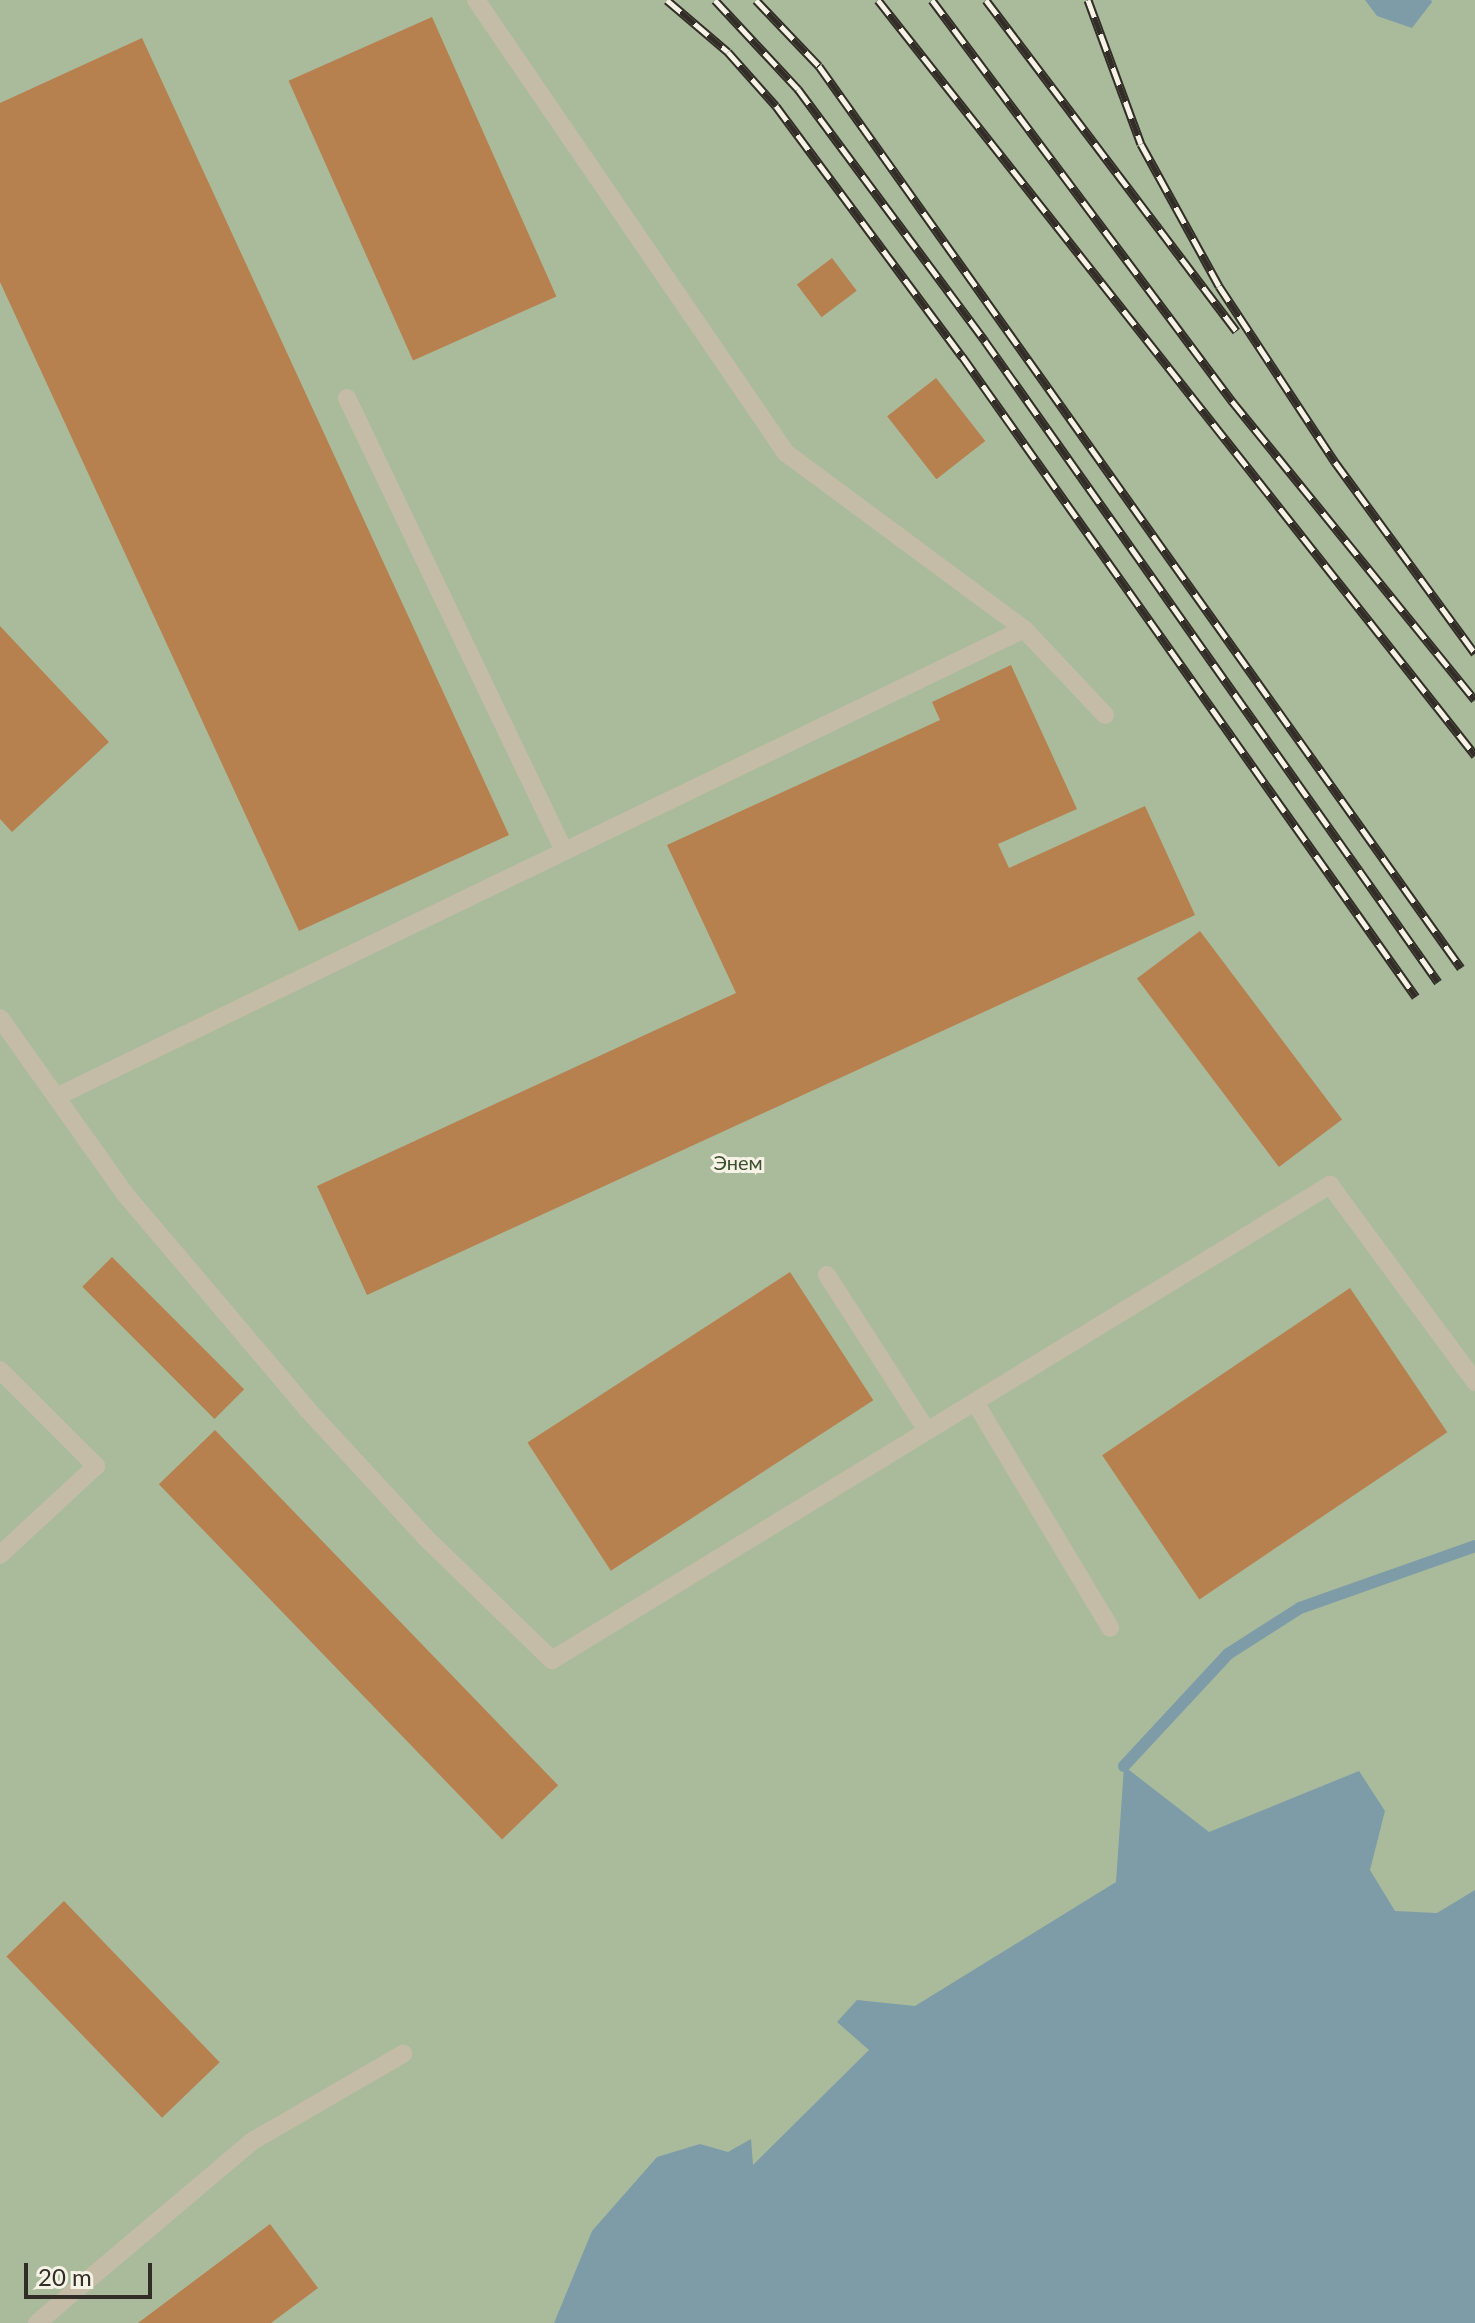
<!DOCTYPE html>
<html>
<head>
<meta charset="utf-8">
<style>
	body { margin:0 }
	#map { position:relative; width:1475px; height:2323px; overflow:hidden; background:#eee9da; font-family:Lato,sans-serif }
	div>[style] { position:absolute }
	.green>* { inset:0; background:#aabb9c; transform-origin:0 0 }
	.water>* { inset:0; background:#7d9ca8 }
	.stream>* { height:12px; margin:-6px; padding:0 6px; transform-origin:6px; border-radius:6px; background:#7d9ca8 }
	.building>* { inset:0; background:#b7804f; transform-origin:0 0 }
	.lane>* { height:18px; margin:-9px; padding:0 9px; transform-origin:9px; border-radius:9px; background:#c5bca8 }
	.rail>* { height:9px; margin-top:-4.5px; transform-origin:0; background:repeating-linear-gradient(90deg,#f6f3e6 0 18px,#322d27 0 36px); box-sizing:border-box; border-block:2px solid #322d27 }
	span { translate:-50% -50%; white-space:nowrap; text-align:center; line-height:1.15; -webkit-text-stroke:6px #f6f3e6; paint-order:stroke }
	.park-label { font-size:20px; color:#3b4e2e }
	.scale { position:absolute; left:24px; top:2263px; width:128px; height:36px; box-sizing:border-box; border:4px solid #322d27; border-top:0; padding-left:10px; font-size:24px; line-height:28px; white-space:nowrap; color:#322d27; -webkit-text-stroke:6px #f6f3e6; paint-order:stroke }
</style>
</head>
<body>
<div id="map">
	<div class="green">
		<i style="left:0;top:0;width:1475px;height:2323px"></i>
	</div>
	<div class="water">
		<i style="clip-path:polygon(1365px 0,1431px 0,1432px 2px,1412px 28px,1377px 16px)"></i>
		<i style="clip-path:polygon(1124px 1766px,1209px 1832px,1359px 1771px,1385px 1811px,1370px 1870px,1395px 1911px,1437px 1913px,1475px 1890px,1475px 2323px,554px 2323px,592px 2231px,657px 2157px,700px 2144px,728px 2152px,751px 2139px,753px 2165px,869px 2050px,837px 2022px,857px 2000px,915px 2006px,1116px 1882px)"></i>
	</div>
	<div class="stream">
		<i style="left:1124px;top:1766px;width:153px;rotate:-47.1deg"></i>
		<i style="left:1228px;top:1654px;width:85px;rotate:-32.6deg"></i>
		<i style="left:1300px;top:1608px;width:186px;rotate:-19.5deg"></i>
	</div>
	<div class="building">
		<i style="left:432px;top:17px;width:306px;height:157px;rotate:66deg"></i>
		<i style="clip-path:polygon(142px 38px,509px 835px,299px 931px,0 282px,0 103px)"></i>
		<i style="left:832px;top:258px;width:41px;height:44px;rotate:53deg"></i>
		<i style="left:936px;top:378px;width:80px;height:62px;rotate:52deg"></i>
		<i style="clip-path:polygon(0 626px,109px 742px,12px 832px,0 819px)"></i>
		<i style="clip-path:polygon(1011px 665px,1077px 809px,998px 844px,1009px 868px,1145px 806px,1195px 915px,367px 1295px,317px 1186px,736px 993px,667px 845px,940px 720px,932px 702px)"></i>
		<i style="left:1200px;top:931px;width:236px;height:79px;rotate:53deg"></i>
		<i style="left:112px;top:1257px;width:187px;height:42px;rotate:45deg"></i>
		<i style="left:790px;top:1272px;width:153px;height:313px;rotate:57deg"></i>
		<i style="left:1350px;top:1288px;width:174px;height:299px;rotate:56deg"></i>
		<i style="left:215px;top:1430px;width:494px;height:78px;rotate:46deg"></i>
		<i style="left:64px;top:1901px;width:224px;height:80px;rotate:46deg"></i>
		<i style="clip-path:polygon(270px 2224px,318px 2288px,271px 2323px,138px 2323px)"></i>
	</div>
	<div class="lane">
		<i style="left:476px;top:0;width:549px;rotate:55.62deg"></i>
		<i style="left:786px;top:453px;width:296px;rotate:36.5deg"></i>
		<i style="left:1024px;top:629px;width:118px;rotate:46.7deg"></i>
		<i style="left:347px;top:398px;width:502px;rotate:64.4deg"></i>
		<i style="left:0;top:1018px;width:216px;rotate:54.6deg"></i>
		<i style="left:125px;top:1194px;width:283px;rotate:49.7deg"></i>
		<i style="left:308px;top:1410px;width:173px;rotate:47.3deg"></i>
		<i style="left:425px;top:1537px;width:177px;rotate:44.1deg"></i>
		<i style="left:552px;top:1660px;width:912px;rotate:-31.41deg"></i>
		<i style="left:1330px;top:1185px;width:245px;rotate:53.6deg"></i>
		<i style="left:56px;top:1097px;width:1075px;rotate:-25.8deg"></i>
		<i style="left:827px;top:1275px;width:185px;rotate:57.3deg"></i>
		<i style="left:0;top:1370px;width:136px;rotate:45deg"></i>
		<i style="left:96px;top:1466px;width:131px;rotate:137.2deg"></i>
		<i style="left:975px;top:1402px;width:263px;rotate:59.1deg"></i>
		<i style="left:37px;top:2323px;width:280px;rotate:-40.2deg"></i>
		<i style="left:251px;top:2142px;width:176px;rotate:-30.1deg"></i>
	</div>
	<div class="rail">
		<i style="left:667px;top:0;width:80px;rotate:40.4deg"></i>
		<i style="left:728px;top:52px;width:72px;rotate:48.4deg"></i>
		<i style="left:776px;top:106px;width:312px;rotate:53.4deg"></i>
		<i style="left:962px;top:356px;width:785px;rotate:54.69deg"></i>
		<i style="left:715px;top:0;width:122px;rotate:47deg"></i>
		<i style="left:798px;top:89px;width:314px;rotate:53.4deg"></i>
		<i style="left:985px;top:341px;width:785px;rotate:54.75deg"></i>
		<i style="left:756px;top:0;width:91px;rotate:46.3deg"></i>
		<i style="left:819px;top:66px;width:1107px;rotate:54.56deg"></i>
		<i style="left:878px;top:0;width:963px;rotate:51.67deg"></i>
		<i style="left:932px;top:0;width:501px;rotate:53.2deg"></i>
		<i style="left:1232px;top:401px;width:385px;rotate:50.9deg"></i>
		<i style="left:986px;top:0;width:415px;rotate:52.9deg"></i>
		<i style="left:1088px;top:0;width:153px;rotate:69.8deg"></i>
		<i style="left:1141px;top:144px;width:162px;rotate:61.2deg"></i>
		<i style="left:1219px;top:286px;width:211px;rotate:56.6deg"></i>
		<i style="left:1335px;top:462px;width:237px;rotate:53.8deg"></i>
	</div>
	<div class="park-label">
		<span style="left:738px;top:1162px">Энем</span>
	</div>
	<div class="scale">20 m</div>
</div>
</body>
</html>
